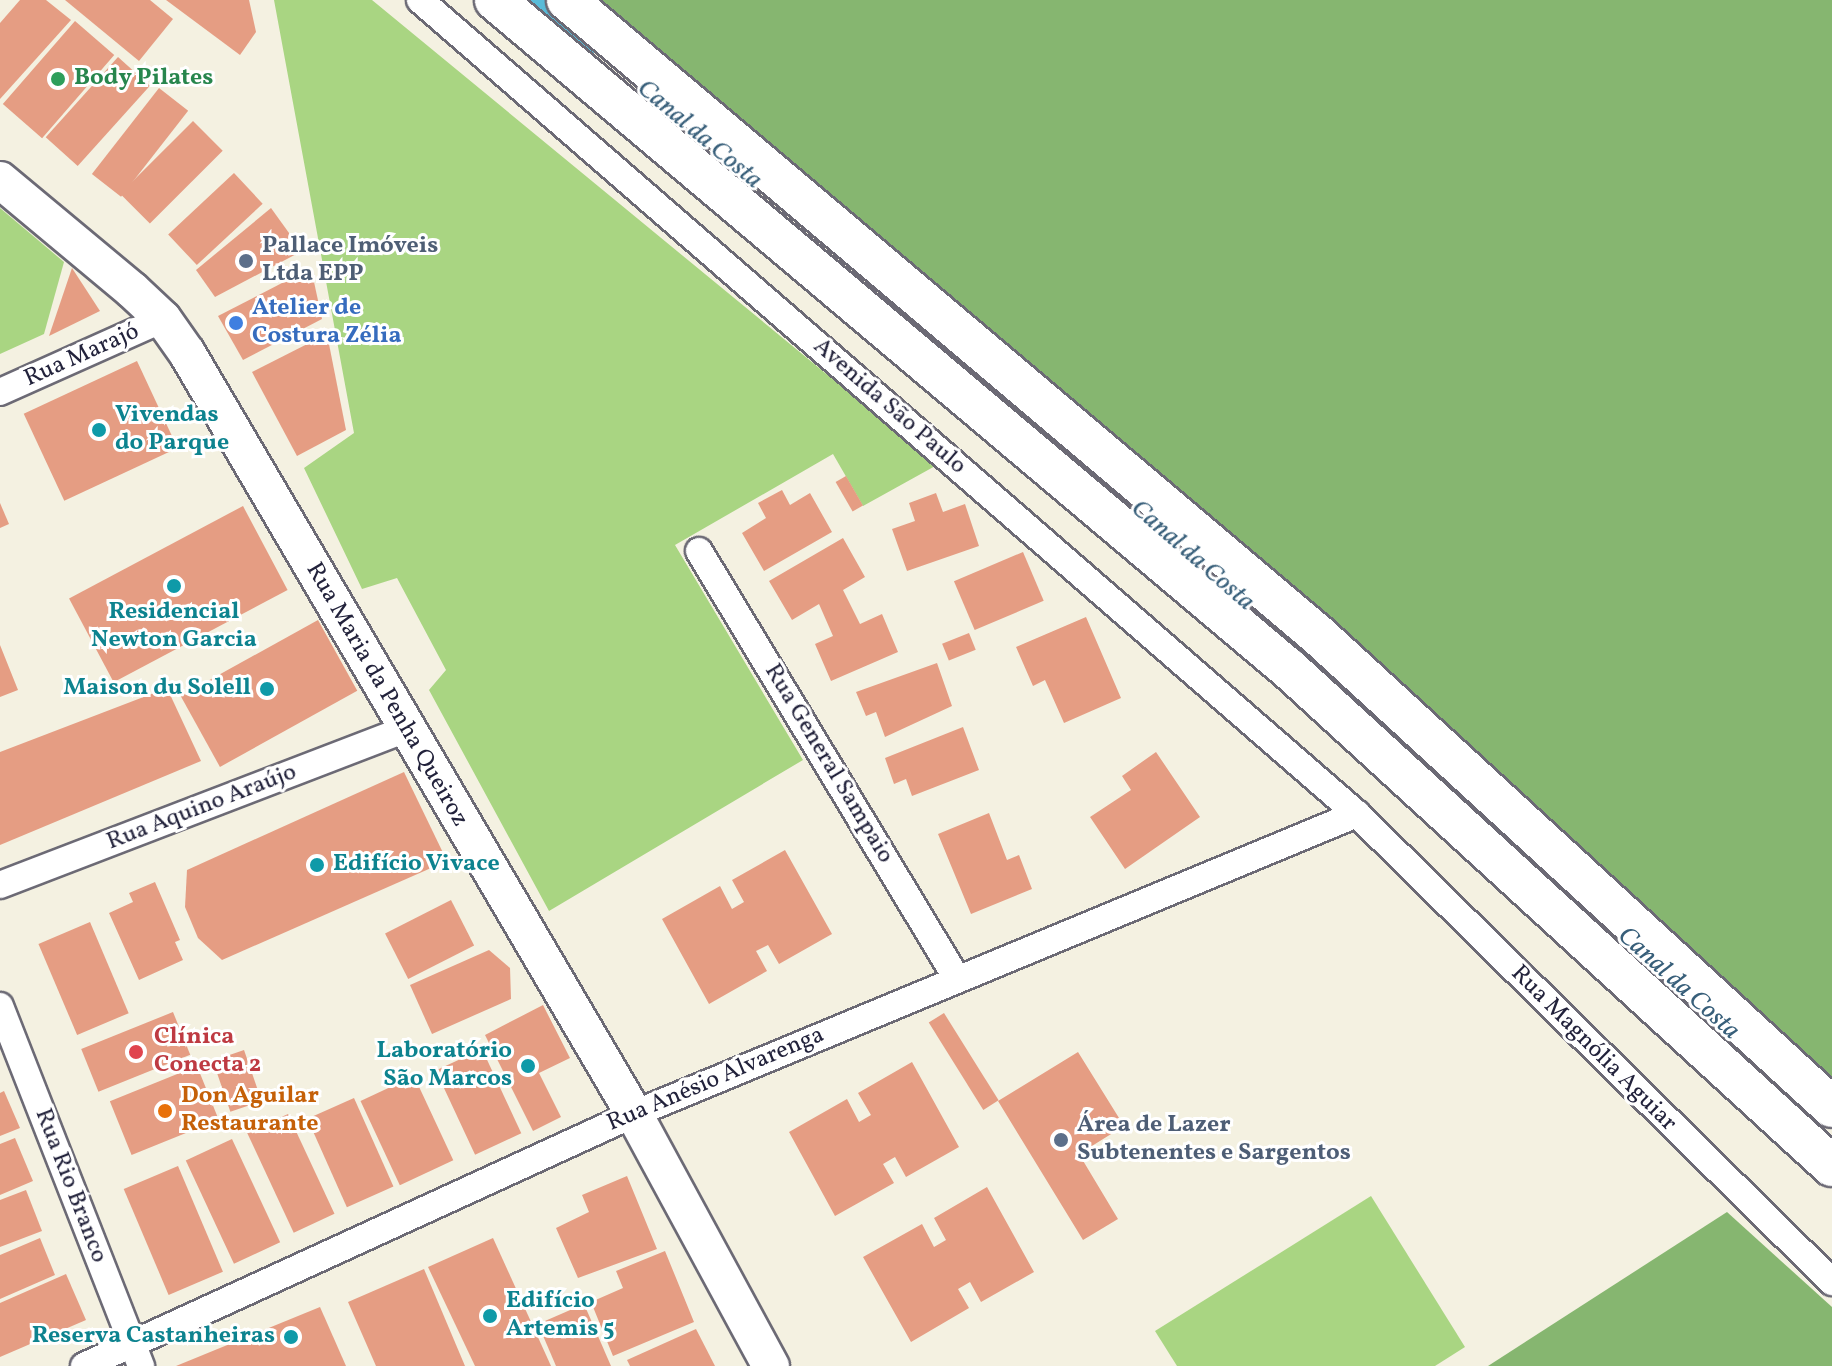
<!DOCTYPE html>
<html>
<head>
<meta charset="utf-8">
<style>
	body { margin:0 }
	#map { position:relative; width:1832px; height:1366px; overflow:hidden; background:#f4f1e1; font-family:Vollkorn,serif }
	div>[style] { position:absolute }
	.green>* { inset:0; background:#a9d582 }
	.forest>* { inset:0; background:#86b670 }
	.canal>* { height:34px; margin:-17px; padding:0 17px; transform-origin:17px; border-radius:17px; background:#59bbd8 }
	.building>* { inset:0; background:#e59d83; transform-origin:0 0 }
	.roads { filter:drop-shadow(2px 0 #6c6a75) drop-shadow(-2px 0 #6c6a75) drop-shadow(0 2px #6c6a75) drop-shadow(0 -2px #6c6a75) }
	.street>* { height:26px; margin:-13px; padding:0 13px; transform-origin:13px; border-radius:13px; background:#fff }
	.secondary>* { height:36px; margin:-18px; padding:0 18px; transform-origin:18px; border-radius:18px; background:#fff }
	.primary>* { height:40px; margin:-20px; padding:0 20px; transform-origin:20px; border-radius:20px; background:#fff }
	.dots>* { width:22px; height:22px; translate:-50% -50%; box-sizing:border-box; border:4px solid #fff; border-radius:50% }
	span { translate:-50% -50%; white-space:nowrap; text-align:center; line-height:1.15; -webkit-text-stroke:6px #fff; paint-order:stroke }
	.leisure-label { font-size:24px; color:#27864d; font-weight:700 }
	.left { translate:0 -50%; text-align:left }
	.service-label { font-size:24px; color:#4e5e75; font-weight:700 }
	.shop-label { font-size:24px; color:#366cbe; font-weight:700 }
	.street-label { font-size:24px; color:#22223b }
	.culture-label { font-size:24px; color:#0d838f; font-weight:700 }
	.right { translate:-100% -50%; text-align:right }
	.health-label { font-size:24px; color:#be3a42; font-weight:700 }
	.food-label { font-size:24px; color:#c56008; font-weight:700 }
	.water-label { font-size:26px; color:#385f7a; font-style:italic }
</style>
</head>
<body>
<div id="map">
	<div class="green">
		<i style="clip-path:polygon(274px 0,372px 0,937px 465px,863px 506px,833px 454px,675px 545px,803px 760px,549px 911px,429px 690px,446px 670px,397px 578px,362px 589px,304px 468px,354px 433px)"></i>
		<i style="clip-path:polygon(0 208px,64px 262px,44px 334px,0 354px)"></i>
		<i style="clip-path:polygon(1371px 1196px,1465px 1347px,1435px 1366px,1177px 1366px,1155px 1331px)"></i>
	</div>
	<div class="forest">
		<i style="clip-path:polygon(591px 0,1832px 0,1832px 1129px,713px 110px)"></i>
		<i style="clip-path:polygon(1727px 1212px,1832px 1307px,1832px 1366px,1488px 1366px)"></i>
	</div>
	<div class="canal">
		<i style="left:539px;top:0;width:60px;rotate:39.6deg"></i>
		<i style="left:994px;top:386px;width:635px;rotate:41.04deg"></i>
	</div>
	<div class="building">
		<i style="clip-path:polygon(20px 0,46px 0,71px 20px,0 99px,0 23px)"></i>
		<i style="clip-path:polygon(65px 0,150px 0,173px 19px,139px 61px)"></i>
		<i style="clip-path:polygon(166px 0,249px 0,256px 32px,240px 55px)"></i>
		<i style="left:75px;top:21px;width:52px;height:110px;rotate:41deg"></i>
		<i style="left:118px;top:57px;width:43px;height:108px;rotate:42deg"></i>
		<i style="left:159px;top:88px;width:37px;height:109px;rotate:38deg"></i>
		<i style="left:193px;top:121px;width:42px;height:103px;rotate:45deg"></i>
		<i style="left:234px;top:173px;width:42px;height:90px;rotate:47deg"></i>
		<i style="clip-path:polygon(271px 208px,302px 251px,215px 297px,196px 270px)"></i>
		<i style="clip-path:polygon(72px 268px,100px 311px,49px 336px)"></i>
		<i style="clip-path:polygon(311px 268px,322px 319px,243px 360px,218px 316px)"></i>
		<i style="clip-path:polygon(327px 334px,346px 430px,297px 456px,252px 372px)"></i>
		<i style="left:137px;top:361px;width:96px;height:125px;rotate:65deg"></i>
		<i style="left:846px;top:476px;width:34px;height:12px;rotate:60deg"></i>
		<i style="clip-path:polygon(782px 490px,790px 505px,810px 493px,832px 532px,764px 571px,742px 533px,766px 518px,758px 503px)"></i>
		<i style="clip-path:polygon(936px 493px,943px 512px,965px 504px,979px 546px,907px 571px,892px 529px,915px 521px,909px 503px)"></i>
		<i style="clip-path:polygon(0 503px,9px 524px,0 528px)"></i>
		<i style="left:243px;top:506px;width:95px;height:197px;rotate:62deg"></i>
		<i style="clip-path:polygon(843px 538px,865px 577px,843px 590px,860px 624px,882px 614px,898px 652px,831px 681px,815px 644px,833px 636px,819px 604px,792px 620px,769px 581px)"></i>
		<i style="left:1023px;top:552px;width:53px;height:75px;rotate:67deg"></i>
		<i style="clip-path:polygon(1086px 617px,1121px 698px,1064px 723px,1045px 680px,1033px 686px,1016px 647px)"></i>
		<i style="left:318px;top:620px;width:81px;height:157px;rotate:61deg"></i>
		<i style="left:969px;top:633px;width:18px;height:29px;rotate:68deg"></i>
		<i style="clip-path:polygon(0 645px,18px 690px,0 697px)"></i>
		<i style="clip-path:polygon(937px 663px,952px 706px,885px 737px,876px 712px,866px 716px,856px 692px)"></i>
		<i style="clip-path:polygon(167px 688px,201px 761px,0 845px,0 752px)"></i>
		<i style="clip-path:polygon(963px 727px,979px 770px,912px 796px,906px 779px,894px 784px,885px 758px)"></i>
		<i style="clip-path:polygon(1156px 752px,1200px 817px,1125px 869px,1090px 817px,1131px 790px,1122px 776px)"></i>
		<i style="clip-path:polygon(404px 772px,447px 861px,222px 960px,198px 938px,185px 907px,187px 870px)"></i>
		<i style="clip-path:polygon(989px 813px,1007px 860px,1019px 855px,1032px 889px,971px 914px,938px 834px)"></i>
		<i style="clip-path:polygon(785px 850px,832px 934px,779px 964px,768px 945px,756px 951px,767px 971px,709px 1004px,662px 919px,720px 886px,732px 909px,744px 902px,732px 880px)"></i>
		<i style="clip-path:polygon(155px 882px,180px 940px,175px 942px,183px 960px,139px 980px,109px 913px,133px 902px,129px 893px)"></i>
		<i style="left:451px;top:900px;width:51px;height:74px;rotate:63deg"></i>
		<i style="left:90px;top:922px;width:99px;height:56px;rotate:67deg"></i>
		<i style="clip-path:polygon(489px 950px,510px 968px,511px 999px,432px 1034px,410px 985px)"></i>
		<i style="clip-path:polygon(543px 1005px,570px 1058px,539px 1073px,561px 1117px,533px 1131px,485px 1035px)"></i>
		<i style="left:173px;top:1012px;width:46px;height:99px;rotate:68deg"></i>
		<i style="left:944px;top:1013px;width:103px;height:18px;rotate:58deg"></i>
		<i style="left:482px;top:1049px;width:93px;height:51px;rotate:65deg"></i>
		<i style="left:244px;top:1050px;width:54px;height:33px;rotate:71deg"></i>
		<i style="clip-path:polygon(1078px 1052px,1124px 1126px,1079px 1154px,1118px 1219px,1083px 1240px,998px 1101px)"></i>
		<i style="clip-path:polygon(912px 1062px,959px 1147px,906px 1177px,895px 1157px,883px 1164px,894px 1183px,835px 1216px,789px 1132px,847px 1099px,859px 1122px,871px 1115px,858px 1093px)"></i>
		<i style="left:197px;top:1066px;width:58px;height:94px;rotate:68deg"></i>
		<i style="left:414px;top:1076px;width:93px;height:59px;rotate:65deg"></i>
		<i style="clip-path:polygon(4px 1091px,20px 1128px,0 1136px,0 1093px)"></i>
		<i style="left:354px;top:1098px;width:97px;height:51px;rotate:66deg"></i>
		<i style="left:288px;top:1114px;width:110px;height:45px;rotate:65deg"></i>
		<i style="clip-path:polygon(15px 1138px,33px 1181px,0 1195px,0 1144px)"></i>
		<i style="left:232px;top:1139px;width:114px;height:51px;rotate:65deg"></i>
		<i style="left:178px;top:1166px;width:115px;height:59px;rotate:67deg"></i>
		<i style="clip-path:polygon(627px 1176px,657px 1249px,578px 1278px,556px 1228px,589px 1212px,582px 1195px)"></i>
		<i style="clip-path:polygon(987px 1187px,1034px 1272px,981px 1302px,970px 1282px,958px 1289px,969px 1308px,911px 1342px,863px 1257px,922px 1224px,934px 1247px,946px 1240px,934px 1218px)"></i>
		<i style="clip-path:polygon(26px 1190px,42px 1231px,0 1247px,0 1200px)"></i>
		<i style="clip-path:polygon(40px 1238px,55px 1275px,0 1299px,0 1255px)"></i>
		<i style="clip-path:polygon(493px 1238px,551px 1366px,475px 1366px,428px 1267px)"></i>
		<i style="clip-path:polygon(665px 1251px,694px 1322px,613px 1356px,591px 1302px,623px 1288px,616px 1271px)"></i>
		<i style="clip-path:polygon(424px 1269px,465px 1366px,376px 1366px,348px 1302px)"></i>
		<i style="clip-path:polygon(66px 1274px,86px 1320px,0 1357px,0 1303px)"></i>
		<i style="clip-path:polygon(584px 1304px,611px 1366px,556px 1366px,538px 1324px)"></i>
		<i style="clip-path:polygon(320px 1307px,346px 1366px,176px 1366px)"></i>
		<i style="clip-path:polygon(696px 1329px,715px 1366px,630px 1366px,627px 1360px)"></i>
	</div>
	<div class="roads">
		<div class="street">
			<i style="left:420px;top:0;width:1241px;rotate:40.98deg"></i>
			<i style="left:1357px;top:814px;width:667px;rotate:44.57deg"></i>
			<i style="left:0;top:392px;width:179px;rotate:-24.1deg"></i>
			<i style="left:699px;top:551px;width:499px;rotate:58.9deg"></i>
			<i style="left:0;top:885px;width:433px;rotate:-21deg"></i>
			<i style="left:0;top:1006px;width:387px;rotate:68.6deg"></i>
			<i style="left:84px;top:1366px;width:605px;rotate:-24.62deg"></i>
			<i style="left:634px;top:1114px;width:783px;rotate:-22.54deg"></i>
		</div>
		<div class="secondary">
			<i style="left:0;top:180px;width:172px;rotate:39.8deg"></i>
			<i style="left:132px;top:290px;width:42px;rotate:43.1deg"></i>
			<i style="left:163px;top:319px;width:42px;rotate:54.8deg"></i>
			<i style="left:187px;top:353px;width:883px;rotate:59.57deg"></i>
			<i style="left:634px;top:1114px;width:287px;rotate:61.5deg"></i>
		</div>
		<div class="primary">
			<i style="left:495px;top:0;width:1038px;rotate:40.12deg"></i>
			<i style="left:1289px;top:669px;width:736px;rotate:42.47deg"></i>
			<i style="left:567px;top:0;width:985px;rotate:40.22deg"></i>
			<i style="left:1319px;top:636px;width:696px;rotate:42.56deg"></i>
		</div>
	</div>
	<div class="dots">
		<i style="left:58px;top:79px;background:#2e9e5b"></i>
		<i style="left:246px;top:261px;background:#5c6f8a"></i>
		<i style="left:236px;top:323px;background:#3f7fe0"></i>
		<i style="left:99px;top:430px;background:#0f9aa8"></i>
		<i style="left:174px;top:586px;background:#0f9aa8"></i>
		<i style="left:267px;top:689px;background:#0f9aa8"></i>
		<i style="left:317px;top:865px;background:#0f9aa8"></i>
		<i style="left:136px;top:1052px;background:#e0444e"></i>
		<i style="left:528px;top:1066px;background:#0f9aa8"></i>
		<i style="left:165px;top:1111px;background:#e8710a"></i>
		<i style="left:1061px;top:1140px;background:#5c6f8a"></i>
		<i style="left:490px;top:1316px;background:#0f9aa8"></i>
		<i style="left:291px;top:1337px;background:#0f9aa8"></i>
	</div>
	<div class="leisure-label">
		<span class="left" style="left:74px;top:79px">Body Pilates</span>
	</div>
	<div class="service-label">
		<span class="left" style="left:262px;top:261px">Pallace Imóveis<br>Ltda EPP</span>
		<span class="left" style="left:1077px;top:1140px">Área de Lazer<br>Subtenentes e Sargentos</span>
	</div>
	<div class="shop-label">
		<span class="left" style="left:252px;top:323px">Atelier de<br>Costura Zélia</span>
	</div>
	<div class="street-label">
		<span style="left:82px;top:356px;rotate:-24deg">Rua Marajó</span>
		<span style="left:889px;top:407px;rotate:41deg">Avenida São Paulo</span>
		<span style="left:386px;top:695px;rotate:60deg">Rua Maria da Penha Queiroz</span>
		<span style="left:828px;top:764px;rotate:59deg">Rua General Sampaio</span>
		<span style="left:202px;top:808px;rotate:-21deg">Rua Aquino Araújo</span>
		<span style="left:1593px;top:1049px;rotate:45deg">Rua Magnólia Aguiar</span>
		<span style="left:716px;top:1080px;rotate:-23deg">Rua Anésio Alvarenga</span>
		<span style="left:70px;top:1186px;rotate:69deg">Rua Rio Branco</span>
	</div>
	<div class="culture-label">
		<span class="left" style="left:115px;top:430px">Vivendas<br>do Parque</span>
		<span style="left:174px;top:627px">Residencial<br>Newton Garcia</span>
		<span class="right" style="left:251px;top:689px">Maison du Solell</span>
		<span class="left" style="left:333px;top:865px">Edifício Vivace</span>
		<span class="right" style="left:512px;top:1066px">Laboratório<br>São Marcos</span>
		<span class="left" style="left:506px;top:1316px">Edifício<br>Artemis 5</span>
		<span class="right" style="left:275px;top:1337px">Reserva Castanheiras</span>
	</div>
	<div class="health-label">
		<span class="left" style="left:154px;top:1052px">Clínica<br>Conecta 2</span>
	</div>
	<div class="food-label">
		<span class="left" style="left:181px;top:1111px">Don Aguilar<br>Restaurante</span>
	</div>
	<div class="water-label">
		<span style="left:699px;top:135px;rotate:40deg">Canal da Costa</span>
		<span style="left:1192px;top:556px;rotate:41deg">Canal da Costa</span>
		<span style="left:1678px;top:984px;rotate:42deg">Canal da Costa</span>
	</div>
</div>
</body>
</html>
